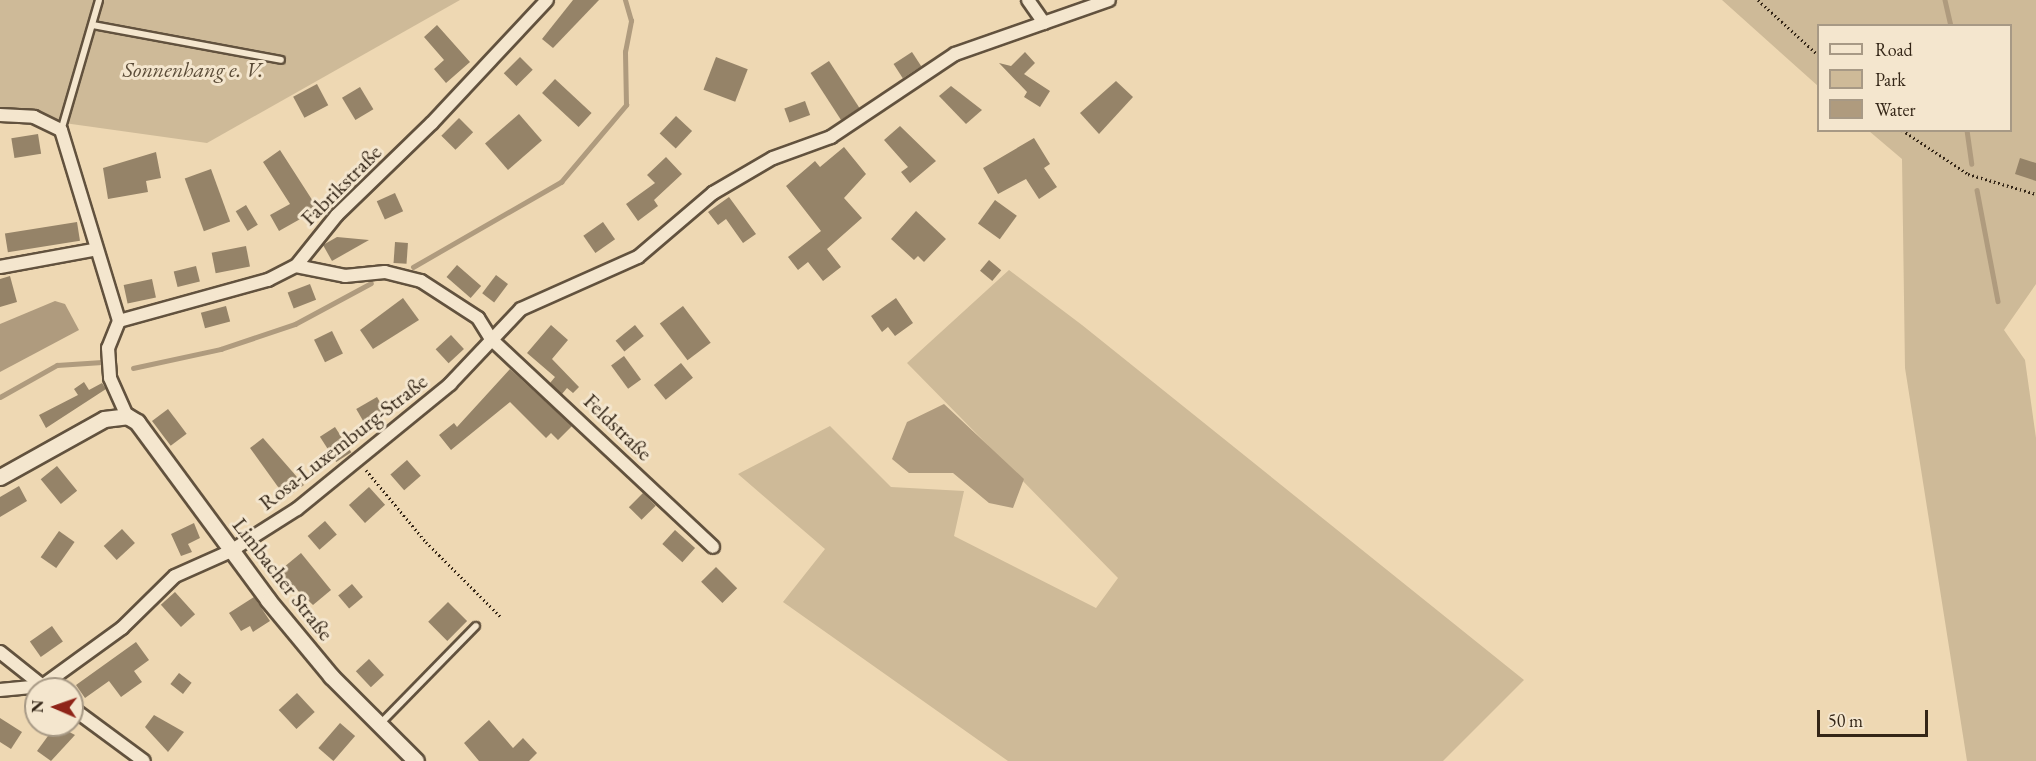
<!DOCTYPE html>
<html>
<head>
<meta charset="utf-8">
<style>
	body { margin:0 }
	#map { position:relative; width:2036px; height:761px; overflow:hidden; background:#eed8b3; font-family:"EB Garamond",serif }
	div>[style] { position:absolute }
	.green>* { inset:0; background:#ceba98 }
	.water>* { inset:0; background:#af9b7e }
	.stream>* { height:4.5px; margin:-2.25px; padding:0 2.25px; transform-origin:2.25px; border-radius:2.25px; background:#af9b7e }
	.building>* { inset:0; background:#958368; transform-origin:0 0 }
	.path>* { height:3px; margin-top:-1.5px; transform-origin:0; background:repeating-linear-gradient(90deg,#342617 0 1.5px,transparent 0 4.5px) }
	.roads { filter:drop-shadow(2px 0 #62523e) drop-shadow(-2px 0 #62523e) drop-shadow(0 2px #62523e) drop-shadow(0 -2px #62523e) }
	.service>* { height:6px; margin:-3px; padding:0 3px; transform-origin:3px; border-radius:3px; background:#f4e6ce }
	.minor>* { height:12px; margin:-6px; padding:0 6px; transform-origin:6px; border-radius:6px; background:#f4e6ce }
	.tertiary>* { height:15px; margin:-7.5px; padding:0 7.5px; transform-origin:7.5px; border-radius:7.5px; background:#f4e6ce }
	span { translate:-50% -50%; white-space:nowrap; text-align:center; line-height:1.15; -webkit-text-stroke:6px #f4e6ce; paint-order:stroke }
	.park-label { font-size:22px; color:#5a4b37; font-style:italic }
	.street-label { font-size:22px; color:#342617 }
	.legend { position:absolute; left:1817px; top:24px; width:195px; height:108px; box-sizing:border-box; background:#f4e6ce; border:2px solid #a79985; margin:0; padding:8px 10px; list-style:none; font-size:18px; color:#342617 }
	.legend li { display:flex; align-items:center; gap:12px; height:30px }
	.legend b { width:30px; border:2px solid #a79985 }
	.north { position:absolute; left:24px; top:677px; width:60px; height:60px; box-sizing:border-box; background:#f4e6ce; border:2px solid #a79985; border-radius:50%; rotate:272deg; font-size:16px; font-weight:700; line-height:24px; text-align:center; color:#342617 }
	.north::after { content:''; display:block; margin:auto; width:21px; height:27px; background:#8f2418; clip-path:polygon(50% 0,100% 100%,50% 72%,0 100%) }
	.scale { position:absolute; left:1817px; top:710px; width:111px; height:27px; box-sizing:border-box; border:3px solid #342617; border-top:0; padding-left:8px; font-size:18px; line-height:21px; white-space:nowrap; color:#342617; -webkit-text-stroke:4px #f4e6ce; paint-order:stroke }
</style>
</head>
<body>
<div id="map">
	<div class="green">
		<i style="clip-path:polygon(0 0,460px 0,207px 143px,0 114px)"></i>
		<i style="clip-path:polygon(1722px 0,2036px 0,2036px 284px,2004px 330px,2025px 360px,2036px 438px,2036px 761px,1967px 761px,1905px 368px,1902px 159px,1869px 131px,2010px 130px,2010px 26px,1818px 26px,1818px 86px)"></i>
		<i style="clip-path:polygon(1009px 270px,1082px 325px,1524px 680px,1443px 761px,1008px 761px,783px 602px,825px 549px,738px 474px,830px 426px,891px 487px,964px 491px,954px 536px,1096px 608px,1118px 578px,907px 363px)"></i>
	</div>
	<div class="water">
		<i style="clip-path:polygon(55px 301px,65px 304px,79px 330px,0 372px,0 324px)"></i>
		<i style="clip-path:polygon(944px 404px,1024px 479px,1013px 508px,989px 503px,953px 473px,909px 473px,892px 459px,907px 422px)"></i>
	</div>
	<div class="stream">
		<i style="left:1945px;top:0;width:27px;rotate:77deg"></i>
		<i style="left:1967px;top:130px;width:34px;rotate:82deg"></i>
		<i style="left:1977px;top:190px;width:113px;rotate:79.3deg"></i>
		<i style="left:413px;top:267px;width:171px;rotate:-29.9deg"></i>
		<i style="left:561px;top:182px;width:101px;rotate:-49.8deg"></i>
		<i style="left:626px;top:105px;width:53px;rotate:-91.1deg"></i>
		<i style="left:625px;top:52px;width:32px;rotate:-79deg"></i>
		<i style="left:631px;top:21px;width:22px;rotate:-106deg"></i>
		<i style="left:133px;top:368px;width:90px;rotate:-12.2deg"></i>
		<i style="left:221px;top:349px;width:78px;rotate:-18.7deg"></i>
		<i style="left:295px;top:324px;width:86px;rotate:-28.3deg"></i>
		<i style="left:0;top:397px;width:65px;rotate:-29.3deg"></i>
		<i style="left:57px;top:365px;width:45px;rotate:-3.8deg"></i>
	</div>
	<div class="building">
		<i style="clip-path:polygon(573px 0,599px 0,553px 48px,542px 39px)"></i>
		<i style="clip-path:polygon(437px 25px,470px 62px,446px 83px,434px 69px,444px 60px,424px 37px)"></i>
		<i style="left:912px;top:52px;width:17px;height:22px;rotate:57deg"></i>
		<i style="clip-path:polygon(1025px 52px,1035px 63px,1024px 74px,1050px 91px,1040px 107px,1024px 97px,1027px 92px,999px 63px,1011px 66px)"></i>
		<i style="left:520px;top:57px;width:18px;height:23px;rotate:45deg"></i>
		<i style="left:716px;top:57px;width:34px;height:35px;rotate:21deg"></i>
		<i style="left:829px;top:61px;width:56px;height:22px;rotate:57deg"></i>
		<i style="left:555px;top:79px;width:50px;height:19px;rotate:43deg"></i>
		<i style="clip-path:polygon(1116px 81px,1133px 97px,1099px 134px,1080px 113px)"></i>
		<i style="left:317px;top:84px;width:24px;height:27px;rotate:62deg"></i>
		<i style="clip-path:polygon(951px 86px,982px 110px,966px 124px,939px 96px)"></i>
		<i style="left:360px;top:87px;width:26px;height:21px;rotate:59deg"></i>
		<i style="left:805px;top:101px;width:15px;height:22px;rotate:70deg"></i>
		<i style="left:519px;top:114px;width:35px;height:45px;rotate:49deg"></i>
		<i style="left:676px;top:116px;width:22px;height:24px;rotate:43deg"></i>
		<i style="left:459px;top:118px;width:20px;height:25px;rotate:45deg"></i>
		<i style="clip-path:polygon(900px 126px,936px 161px,910px 183px,901px 172px,908px 167px,884px 140px)"></i>
		<i style="left:38px;top:134px;width:20px;height:27px;rotate:81deg"></i>
		<i style="clip-path:polygon(1034px 138px,1050px 164px,1044px 168px,1057px 187px,1039px 199px,1026px 179px,998px 194px,983px 168px)"></i>
		<i style="clip-path:polygon(844px 147px,866px 174px,844px 198px,862px 218px,827px 249px,841px 267px,823px 281px,808px 262px,798px 270px,788px 257px,821px 231px,786px 186px,815px 161px,820px 167px)"></i>
		<i style="clip-path:polygon(280px 150px,318px 209px,279px 231px,270px 215px,290px 204px,263px 162px)"></i>
		<i style="clip-path:polygon(156px 152px,161px 178px,146px 181px,148px 192px,108px 199px,103px 168px)"></i>
		<i style="clip-path:polygon(666px 157px,682px 174px,654px 200px,658px 206px,638px 221px,626px 204px,655px 183px,647px 175px)"></i>
		<i style="clip-path:polygon(2020px 158px,2036px 163px,2036px 181px,2015px 174px)"></i>
		<i style="left:211px;top:169px;width:56px;height:28px;rotate:70deg"></i>
		<i style="left:395px;top:193px;width:20px;height:20px;rotate:66deg"></i>
		<i style="clip-path:polygon(729px 197px,756px 234px,743px 243px,726px 219px,718px 225px,708px 212px)"></i>
		<i style="left:995px;top:200px;width:27px;height:29px;rotate:36deg"></i>
		<i style="left:246px;top:205px;width:23px;height:12px;rotate:59deg"></i>
		<i style="clip-path:polygon(916px 211px,946px 239px,924px 262px,918px 256px,914px 260px,891px 239px)"></i>
		<i style="left:77px;top:222px;width:19px;height:73px;rotate:81deg"></i>
		<i style="left:603px;top:222px;width:21px;height:24px;rotate:55deg"></i>
		<i style="clip-path:polygon(337px 237px,369px 240px,332px 261px,323px 245px)"></i>
		<i style="left:395px;top:242px;width:13px;height:21px;rotate:4deg"></i>
		<i style="left:246px;top:246px;width:21px;height:35px;rotate:79deg"></i>
		<i style="left:989px;top:260px;width:16px;height:14px;rotate:40deg"></i>
		<i style="left:457px;top:265px;width:32px;height:16px;rotate:41deg"></i>
		<i style="left:196px;top:266px;width:16px;height:23px;rotate:76deg"></i>
		<i style="left:496px;top:275px;width:15px;height:23px;rotate:37deg"></i>
		<i style="clip-path:polygon(10px 276px,17px 302px,0 307px,0 279px)"></i>
		<i style="left:152px;top:279px;width:19px;height:29px;rotate:78deg"></i>
		<i style="left:310px;top:284px;width:17px;height:24px;rotate:69deg"></i>
		<i style="clip-path:polygon(403px 298px,419px 320px,373px 349px,360px 330px)"></i>
		<i style="clip-path:polygon(896px 298px,913px 323px,895px 336px,888px 327px,882px 332px,871px 316px)"></i>
		<i style="left:226px;top:306px;width:16px;height:26px;rotate:75deg"></i>
		<i style="left:683px;top:306px;width:46px;height:29px;rotate:53deg"></i>
		<i style="clip-path:polygon(551px 325px,568px 340px,552px 359px,579px 387px,573px 393px,567px 388px,562px 394px,550px 383px,555px 377px,527px 353px)"></i>
		<i style="left:635px;top:325px;width:14px;height:25px;rotate:51deg"></i>
		<i style="left:332px;top:331px;width:25px;height:20px;rotate:64deg"></i>
		<i style="left:451px;top:335px;width:19px;height:21px;rotate:47deg"></i>
		<i style="left:624px;top:356px;width:29px;height:16px;rotate:54deg"></i>
		<i style="left:681px;top:363px;width:19px;height:35px;rotate:51deg"></i>
		<i style="clip-path:polygon(510px 369px,572px 426px,558px 440px,551px 433px,546px 438px,510px 402px,451px 450px,439px 435px,454px 423px,457px 427px)"></i>
		<i style="clip-path:polygon(84px 382px,89px 390px,102px 383px,106px 389px,46px 428px,39px 415px,78px 395px,74px 389px)"></i>
		<i style="left:377px;top:397px;width:20px;height:24px;rotate:60deg"></i>
		<i style="left:168px;top:409px;width:31px;height:20px;rotate:53deg"></i>
		<i style="left:335px;top:427px;width:30px;height:18px;rotate:57deg"></i>
		<i style="clip-path:polygon(263px 438px,304px 485px,286px 498px,250px 448px)"></i>
		<i style="left:407px;top:460px;width:21px;height:22px;rotate:49deg"></i>
		<i style="left:57px;top:466px;width:32px;height:21px;rotate:51deg"></i>
		<i style="clip-path:polygon(19px 486px,27px 501px,0 517px,0 497px)"></i>
		<i style="left:369px;top:487px;width:24px;height:27px;rotate:48deg"></i>
		<i style="left:643px;top:493px;width:18px;height:20px;rotate:45deg"></i>
		<i style="left:325px;top:521px;width:18px;height:23px;rotate:49deg"></i>
		<i style="clip-path:polygon(194px 523px,200px 538px,188px 544px,192px 552px,181px 556px,171px 534px)"></i>
		<i style="left:122px;top:529px;width:19px;height:25px;rotate:47deg"></i>
		<i style="left:675px;top:530px;width:27px;height:19px;rotate:42deg"></i>
		<i style="left:59px;top:531px;width:19px;height:32px;rotate:35deg"></i>
		<i style="clip-path:polygon(301px 553px,331px 590px,313px 605px,278px 572px)"></i>
		<i style="left:716px;top:567px;width:30px;height:21px;rotate:45deg"></i>
		<i style="left:352px;top:584px;width:17px;height:18px;rotate:50deg"></i>
		<i style="left:175px;top:592px;width:30px;height:19px;rotate:48deg"></i>
		<i style="clip-path:polygon(254px 597px,270px 621px,253px 632px,250px 626px,241px 631px,229px 613px)"></i>
		<i style="left:448px;top:602px;width:27px;height:28px;rotate:45deg"></i>
		<i style="left:52px;top:626px;width:19px;height:27px;rotate:55deg"></i>
		<i style="clip-path:polygon(136px 642px,149px 660px,134px 671px,142px 682px,121px 697px,109px 681px,85px 698px,76px 685px)"></i>
		<i style="left:369px;top:659px;width:22px;height:18px;rotate:47deg"></i>
		<i style="left:179px;top:673px;width:16px;height:14px;rotate:38deg"></i>
		<i style="left:297px;top:693px;width:26px;height:25px;rotate:47deg"></i>
		<i style="clip-path:polygon(154px 715px,184px 732px,168px 752px,145px 727px)"></i>
		<i style="clip-path:polygon(0 718px,22px 732px,11px 749px,0 742px)"></i>
		<i style="clip-path:polygon(489px 720px,513px 748px,523px 738px,537px 753px,529px 761px,479px 761px,464px 743px)"></i>
		<i style="left:340px;top:723px;width:20px;height:33px;rotate:41deg"></i>
		<i style="clip-path:polygon(56px 725px,75px 735px,51px 761px,37px 751px)"></i>
	</div>
	<div class="path">
		<i style="left:1758px;top:0;width:81px;rotate:42.5deg"></i>
		<i style="left:1902px;top:130px;width:79px;rotate:33.7deg"></i>
		<i style="left:1968px;top:174px;width:71px;rotate:16.4deg"></i>
		<i style="left:366px;top:470px;width:94px;rotate:50.2deg"></i>
		<i style="left:426px;top:542px;width:106px;rotate:45deg"></i>
	</div>
	<div class="roads">
		<div class="service">
			<i style="left:93px;top:25px;width:191px;rotate:10.5deg"></i>
			<i style="left:61px;top:131px;width:136px;rotate:-73.8deg"></i>
			<i style="left:380px;top:724px;width:137px;rotate:-45.6deg"></i>
		</div>
		<div class="minor">
			<i style="left:1028px;top:0;width:28px;rotate:55deg"></i>
			<i style="left:0;top:115px;width:34px;rotate:3deg"></i>
			<i style="left:34px;top:117px;width:30px;rotate:26deg"></i>
			<i style="left:61px;top:130px;width:200px;rotate:73.1deg"></i>
			<i style="left:119px;top:321px;width:29px;rotate:112deg"></i>
			<i style="left:108px;top:348px;width:30px;rotate:86deg"></i>
			<i style="left:110px;top:378px;width:42px;rotate:65.9deg"></i>
			<i style="left:296px;top:266px;width:50px;rotate:11.5deg"></i>
			<i style="left:345px;top:276px;width:40px;rotate:-5.7deg"></i>
			<i style="left:385px;top:272px;width:37px;rotate:14deg"></i>
			<i style="left:421px;top:281px;width:68px;rotate:33deg"></i>
			<i style="left:478px;top:318px;width:25px;rotate:58deg"></i>
			<i style="left:491px;top:339px;width:304px;rotate:43.1deg"></i>
			<i style="left:0;top:267px;width:95px;rotate:-10.4deg"></i>
			<i style="left:119px;top:321px;width:155px;rotate:-15.4deg"></i>
			<i style="left:268px;top:280px;width:31px;rotate:-27deg"></i>
			<i style="left:296px;top:266px;width:65px;rotate:-51.2deg"></i>
			<i style="left:337px;top:215px;width:132px;rotate:-44.1deg"></i>
			<i style="left:432px;top:123px;width:168px;rotate:-46.9deg"></i>
			<i style="left:0;top:652px;width:56px;rotate:38.5deg"></i>
			<i style="left:0;top:690px;width:42px;rotate:-5.4deg"></i>
			<i style="left:42px;top:686px;width:99px;rotate:-35.9deg"></i>
			<i style="left:122px;top:628px;width:74px;rotate:-44.5deg"></i>
			<i style="left:175px;top:576px;width:59px;rotate:-24deg"></i>
			<i style="left:229px;top:552px;width:80px;rotate:-32.3deg"></i>
			<i style="left:297px;top:509px;width:198px;rotate:-39.2deg"></i>
			<i style="left:450px;top:384px;width:103px;rotate:-46.6deg"></i>
			<i style="left:521px;top:309px;width:128px;rotate:-24deg"></i>
			<i style="left:638px;top:257px;width:99px;rotate:-40.5deg"></i>
			<i style="left:713px;top:193px;width:69px;rotate:-30.3deg"></i>
			<i style="left:773px;top:158px;width:62px;rotate:-19.9deg"></i>
			<i style="left:831px;top:137px;width:149px;rotate:-33.8deg"></i>
			<i style="left:955px;top:54px;width:163px;rotate:-19.3deg"></i>
			<i style="left:72px;top:708px;width:89px;rotate:36.4deg"></i>
		</div>
		<div class="tertiary">
			<i style="left:0;top:477px;width:119px;rotate:-29.1deg"></i>
			<i style="left:104px;top:419px;width:23px;rotate:-7deg"></i>
			<i style="left:127px;top:416px;width:12px;rotate:31deg"></i>
			<i style="left:137px;top:422px;width:221px;rotate:53.6deg"></i>
			<i style="left:268px;top:600px;width:99px;rotate:50.3deg"></i>
			<i style="left:331px;top:676px;width:120px;rotate:45deg"></i>
		</div>
	</div>
	<div class="park-label">
		<span style="left:193px;top:70px">Sonnenhang e. V.</span>
	</div>
	<div class="street-label">
		<span style="left:341px;top:185px;rotate:-45deg">Fabrikstraße</span>
		<span style="left:618px;top:427px;rotate:44deg">Feldstraße</span>
		<span style="left:343px;top:442px;rotate:-38deg">Rosa-Luxemburg-Straße</span>
		<span style="left:283px;top:579px;rotate:52deg">Limbacher Straße</span>
	</div>
	<ul class="legend">
	<li><b style="height:8px;background:#f4e6ce"></b>Road</li>
	<li><b style="height:16px;background:#ceba98"></b>Park</li>
	<li><b style="height:16px;background:#af9b7e"></b>Water</li>
	</ul>
	<div class="north">N</div>
	<div class="scale">50 m</div>
</div>
</body>
</html>
